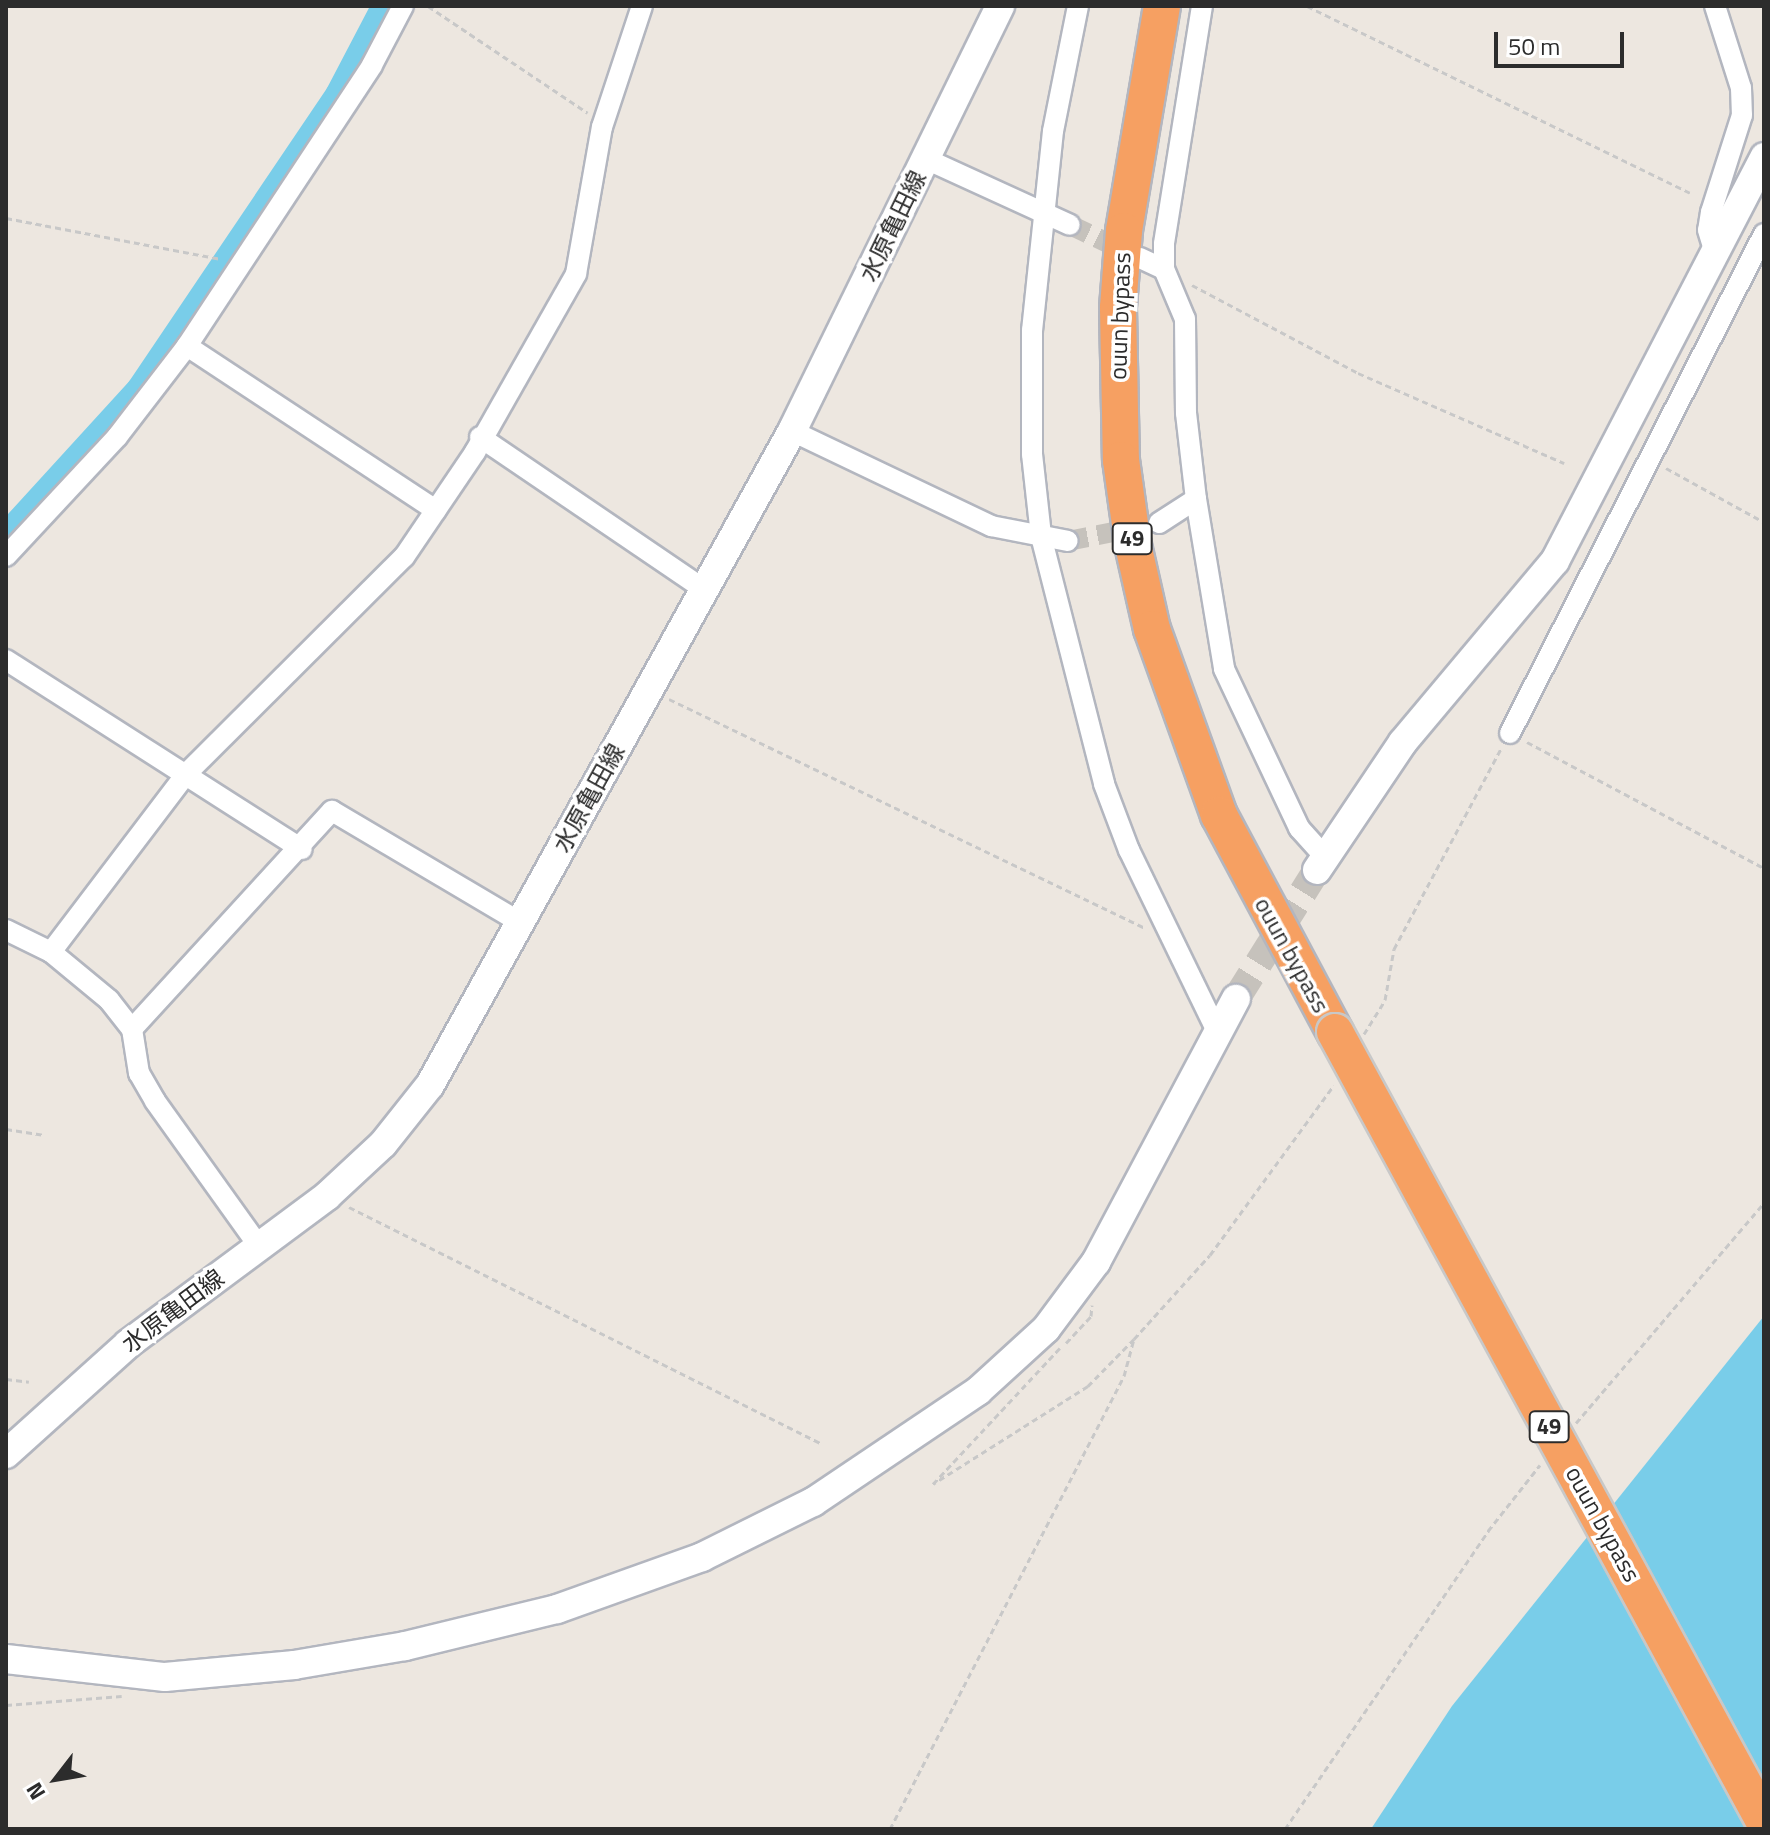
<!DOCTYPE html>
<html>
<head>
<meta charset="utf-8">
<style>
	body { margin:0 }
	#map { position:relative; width:1770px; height:1835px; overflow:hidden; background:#ede7e0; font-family:"Titillium Web","Noto Sans JP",sans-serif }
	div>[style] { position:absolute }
	.water>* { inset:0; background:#79cde9 }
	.river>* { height:32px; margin:-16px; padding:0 16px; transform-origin:16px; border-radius:16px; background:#79cde9 }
	.street-tunnel>* { height:20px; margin-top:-10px; transform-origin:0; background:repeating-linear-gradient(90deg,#c6c2bc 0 20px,transparent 0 30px) }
	.secondary-tunnel>* { height:28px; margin-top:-14px; transform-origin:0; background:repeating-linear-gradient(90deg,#c6c2bc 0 28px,transparent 0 42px) }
	.path>* { height:3px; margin-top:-1.5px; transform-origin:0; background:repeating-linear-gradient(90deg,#c8c8c8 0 6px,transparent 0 10px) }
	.roads { filter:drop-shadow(2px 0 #b3b6bf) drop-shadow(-2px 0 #b3b6bf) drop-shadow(0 2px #b3b6bf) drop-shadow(0 -2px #b3b6bf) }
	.street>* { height:20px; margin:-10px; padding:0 10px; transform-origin:10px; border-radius:10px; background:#fff }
	.secondary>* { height:28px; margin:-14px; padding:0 14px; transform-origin:14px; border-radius:14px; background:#fff }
	.highway>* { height:36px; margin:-18px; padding:0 18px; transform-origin:18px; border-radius:18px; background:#f6a062 }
	.bridges { filter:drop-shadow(2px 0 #c8c8c8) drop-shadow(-2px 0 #c8c8c8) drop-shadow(0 2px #c8c8c8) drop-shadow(0 -2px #c8c8c8) }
	.highway-bridge>* { height:36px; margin:-18px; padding:0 18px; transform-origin:18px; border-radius:18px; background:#f6a062 }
	span { translate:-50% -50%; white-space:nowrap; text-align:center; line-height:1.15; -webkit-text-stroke:7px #fff; paint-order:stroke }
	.shield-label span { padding:2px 6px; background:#fff; border:2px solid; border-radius:6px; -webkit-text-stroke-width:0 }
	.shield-label { font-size:22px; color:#2c2c2c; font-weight:700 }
	.street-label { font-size:24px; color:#2c2c2c }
	.frame { position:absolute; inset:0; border:8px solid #2c2c2c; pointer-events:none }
	.north { position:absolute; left:16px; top:1739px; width:80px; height:80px; -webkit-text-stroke:6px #fff; paint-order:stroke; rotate:239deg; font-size:22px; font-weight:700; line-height:32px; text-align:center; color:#2c2c2c }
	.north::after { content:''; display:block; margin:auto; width:28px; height:36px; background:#2c2c2c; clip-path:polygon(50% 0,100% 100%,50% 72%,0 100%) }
	.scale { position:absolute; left:1494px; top:32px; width:130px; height:36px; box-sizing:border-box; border:4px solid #2c2c2c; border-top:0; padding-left:10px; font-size:24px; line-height:28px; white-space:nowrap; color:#2c2c2c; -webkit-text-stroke:6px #fff; paint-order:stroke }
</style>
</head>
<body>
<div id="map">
	<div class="water">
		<i style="clip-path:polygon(1764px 1316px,1764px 1829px,1371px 1829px,1452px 1706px)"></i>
	</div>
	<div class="river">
		<i style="left:6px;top:540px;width:202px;rotate:-47.6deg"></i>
		<i style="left:142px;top:391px;width:356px;rotate:-56deg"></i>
		<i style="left:341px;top:96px;width:102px;rotate:-62.4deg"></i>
	</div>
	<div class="street-tunnel">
		<i style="left:1070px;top:225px;width:65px;rotate:25.4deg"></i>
		<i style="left:1068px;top:541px;width:72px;rotate:-11.2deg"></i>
	</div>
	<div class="secondary-tunnel">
		<i style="left:1236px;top:999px;width:152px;rotate:-57.9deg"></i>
	</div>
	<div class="path">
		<i style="left:428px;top:6px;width:192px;rotate:33.8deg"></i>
		<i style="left:1307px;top:6px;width:426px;rotate:26deg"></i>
		<i style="left:6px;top:218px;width:219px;rotate:10.8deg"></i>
		<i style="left:1192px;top:285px;width:188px;rotate:27.9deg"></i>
		<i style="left:1358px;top:373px;width:225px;rotate:23.6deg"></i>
		<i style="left:1666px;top:468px;width:112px;rotate:28.9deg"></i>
		<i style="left:669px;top:699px;width:528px;rotate:25.69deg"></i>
		<i style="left:1527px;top:742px;width:268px;rotate:28deg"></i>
		<i style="left:1364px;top:1034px;width:40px;rotate:-58deg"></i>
		<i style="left:1385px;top:1000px;width:52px;rotate:-80deg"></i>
		<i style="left:1394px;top:949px;width:229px;rotate:-61.9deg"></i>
		<i style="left:6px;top:1129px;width:39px;rotate:9deg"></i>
		<i style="left:349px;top:1207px;width:529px;rotate:26.61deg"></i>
		<i style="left:1134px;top:1339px;width:113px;rotate:-47.9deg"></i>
		<i style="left:1210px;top:1255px;width:210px;rotate:-53.9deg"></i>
		<i style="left:1066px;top:1343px;width:37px;rotate:-47deg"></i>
		<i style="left:1091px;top:1316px;width:11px;rotate:-85deg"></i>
		<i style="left:6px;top:1379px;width:23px;rotate:7deg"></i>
		<i style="left:1576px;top:1423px;width:289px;rotate:-49.5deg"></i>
		<i style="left:6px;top:1705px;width:116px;rotate:-4.4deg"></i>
		<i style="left:890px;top:1829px;width:510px;rotate:-62.68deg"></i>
		<i style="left:1124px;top:1376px;width:38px;rotate:-75deg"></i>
		<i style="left:1134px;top:1339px;width:66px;rotate:134.4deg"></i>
		<i style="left:1088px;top:1386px;width:183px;rotate:147.7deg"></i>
		<i style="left:933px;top:1484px;width:186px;rotate:-47deg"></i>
		<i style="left:1285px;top:1829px;width:361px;rotate:-55.7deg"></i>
		<i style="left:1488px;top:1531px;width:84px;rotate:-51.8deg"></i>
	</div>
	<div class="roads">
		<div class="street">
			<i style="left:1078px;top:6px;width:127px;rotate:101.3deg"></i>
			<i style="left:1053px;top:131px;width:200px;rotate:96deg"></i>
			<i style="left:1032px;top:330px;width:124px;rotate:90deg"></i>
			<i style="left:1032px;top:454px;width:82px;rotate:83.7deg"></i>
			<i style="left:1041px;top:536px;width:256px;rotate:75.7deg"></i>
			<i style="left:1104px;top:784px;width:71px;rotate:69.3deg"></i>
			<i style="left:1129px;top:850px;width:203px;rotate:64.1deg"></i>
			<i style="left:1202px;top:6px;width:241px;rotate:99.1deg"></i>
			<i style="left:1164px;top:244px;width:25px;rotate:90deg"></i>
			<i style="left:1164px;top:269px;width:54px;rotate:67.2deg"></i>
			<i style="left:1185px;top:319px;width:94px;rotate:89.4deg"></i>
			<i style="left:1186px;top:413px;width:87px;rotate:83.4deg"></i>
			<i style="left:1196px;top:499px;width:172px;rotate:80.6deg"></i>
			<i style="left:1224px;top:669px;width:176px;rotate:64.7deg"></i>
			<i style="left:1299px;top:828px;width:40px;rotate:48deg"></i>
			<i style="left:1715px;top:6px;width:86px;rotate:72.4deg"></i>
			<i style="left:1741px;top:88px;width:27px;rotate:88deg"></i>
			<i style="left:1742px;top:115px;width:102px;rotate:107.7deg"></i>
			<i style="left:1711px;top:212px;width:18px;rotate:99deg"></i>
			<i style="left:1708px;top:230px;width:24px;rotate:73deg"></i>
			<i style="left:926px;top:159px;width:158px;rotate:24.6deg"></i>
			<i style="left:1140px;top:258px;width:26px;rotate:25deg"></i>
			<i style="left:187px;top:346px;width:298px;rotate:33.4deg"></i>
			<i style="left:792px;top:431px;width:221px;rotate:25.5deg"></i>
			<i style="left:991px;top:526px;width:78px;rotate:11deg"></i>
			<i style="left:480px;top:437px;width:271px;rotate:34.2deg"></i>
			<i style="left:1159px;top:523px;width:44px;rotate:-33deg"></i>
			<i style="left:6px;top:556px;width:163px;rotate:-47deg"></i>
			<i style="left:117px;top:437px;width:115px;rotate:-52.4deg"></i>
			<i style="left:187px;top:346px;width:336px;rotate:-56.6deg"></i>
			<i style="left:372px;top:65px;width:67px;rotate:-62.3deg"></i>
			<i style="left:6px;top:660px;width:351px;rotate:32.6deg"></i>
			<i style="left:1510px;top:733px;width:560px;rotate:-63.02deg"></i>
			<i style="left:6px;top:930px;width:50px;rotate:26.1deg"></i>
			<i style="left:51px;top:952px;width:75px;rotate:39.6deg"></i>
			<i style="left:109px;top:1000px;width:37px;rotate:52deg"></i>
			<i style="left:132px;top:1029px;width:45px;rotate:81deg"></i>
			<i style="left:139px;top:1073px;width:32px;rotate:60deg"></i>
			<i style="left:155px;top:1101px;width:178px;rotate:54.4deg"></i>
			<i style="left:51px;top:952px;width:225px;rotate:-52.8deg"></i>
			<i style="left:187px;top:773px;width:306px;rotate:-44.9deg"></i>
			<i style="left:404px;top:557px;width:127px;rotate:-55.9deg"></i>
			<i style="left:475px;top:452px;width:205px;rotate:-60.4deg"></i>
			<i style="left:576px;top:274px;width:149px;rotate:-80deg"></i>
			<i style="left:602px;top:127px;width:127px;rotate:-71.7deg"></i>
			<i style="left:132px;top:1029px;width:296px;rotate:-47.5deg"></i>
			<i style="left:332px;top:811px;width:218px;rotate:30.6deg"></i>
		</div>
		<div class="secondary">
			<i style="left:1317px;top:870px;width:154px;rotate:-56.1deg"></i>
			<i style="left:1403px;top:742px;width:236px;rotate:-50deg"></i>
			<i style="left:1555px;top:561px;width:455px;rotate:-62.6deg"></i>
			<i style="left:6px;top:1454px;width:164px;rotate:-42deg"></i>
			<i style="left:128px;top:1344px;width:248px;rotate:-36.6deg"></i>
			<i style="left:327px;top:1196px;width:76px;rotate:-42.9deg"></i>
			<i style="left:383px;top:1144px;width:75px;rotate:-51.5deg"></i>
			<i style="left:430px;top:1085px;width:748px;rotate:-61.03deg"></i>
			<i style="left:792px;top:431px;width:473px;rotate:-63.9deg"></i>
			<i style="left:6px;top:1659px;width:160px;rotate:6.5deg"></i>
			<i style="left:165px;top:1677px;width:130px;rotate:-5.3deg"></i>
			<i style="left:294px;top:1665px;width:113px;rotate:-9.7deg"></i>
			<i style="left:405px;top:1646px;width:156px;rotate:-13.7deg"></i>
			<i style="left:557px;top:1609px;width:154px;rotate:-19.7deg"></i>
			<i style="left:702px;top:1557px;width:124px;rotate:-26.4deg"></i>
			<i style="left:813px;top:1502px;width:199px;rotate:-33.9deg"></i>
			<i style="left:978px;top:1391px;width:92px;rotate:-42.4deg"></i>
			<i style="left:1046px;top:1329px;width:84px;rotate:-53.3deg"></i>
			<i style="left:1096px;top:1262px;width:298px;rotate:-62deg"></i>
		</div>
		<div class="highway">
			<i style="left:1162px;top:6px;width:228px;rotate:99.6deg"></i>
			<i style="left:1124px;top:231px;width:77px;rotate:94.5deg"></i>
			<i style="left:1118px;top:308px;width:152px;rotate:88.9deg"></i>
			<i style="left:1121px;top:460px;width:86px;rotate:82deg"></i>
			<i style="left:1133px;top:545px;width:86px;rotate:77.3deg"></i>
			<i style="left:1152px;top:629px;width:198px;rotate:70.2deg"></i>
			<i style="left:1219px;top:815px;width:246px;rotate:61.9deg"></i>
		</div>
	</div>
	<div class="bridges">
		<div class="highway-bridge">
			<i style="left:1335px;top:1032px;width:898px;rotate:61.47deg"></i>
		</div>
	</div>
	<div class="shield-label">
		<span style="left:1132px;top:539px">49</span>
		<span style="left:1549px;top:1427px">49</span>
	</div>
	<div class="street-label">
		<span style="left:893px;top:226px;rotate:-64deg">水原亀田線</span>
		<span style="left:1120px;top:316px;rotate:-88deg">ouun bypass</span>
		<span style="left:589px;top:798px;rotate:-61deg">水原亀田線</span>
		<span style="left:1292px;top:955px;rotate:61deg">ouun bypass</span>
		<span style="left:173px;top:1311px;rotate:-37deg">水原亀田線</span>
		<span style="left:1603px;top:1524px;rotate:61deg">ouun bypass</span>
	</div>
	<div class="frame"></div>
	<div class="north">N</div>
	<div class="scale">50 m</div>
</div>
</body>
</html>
